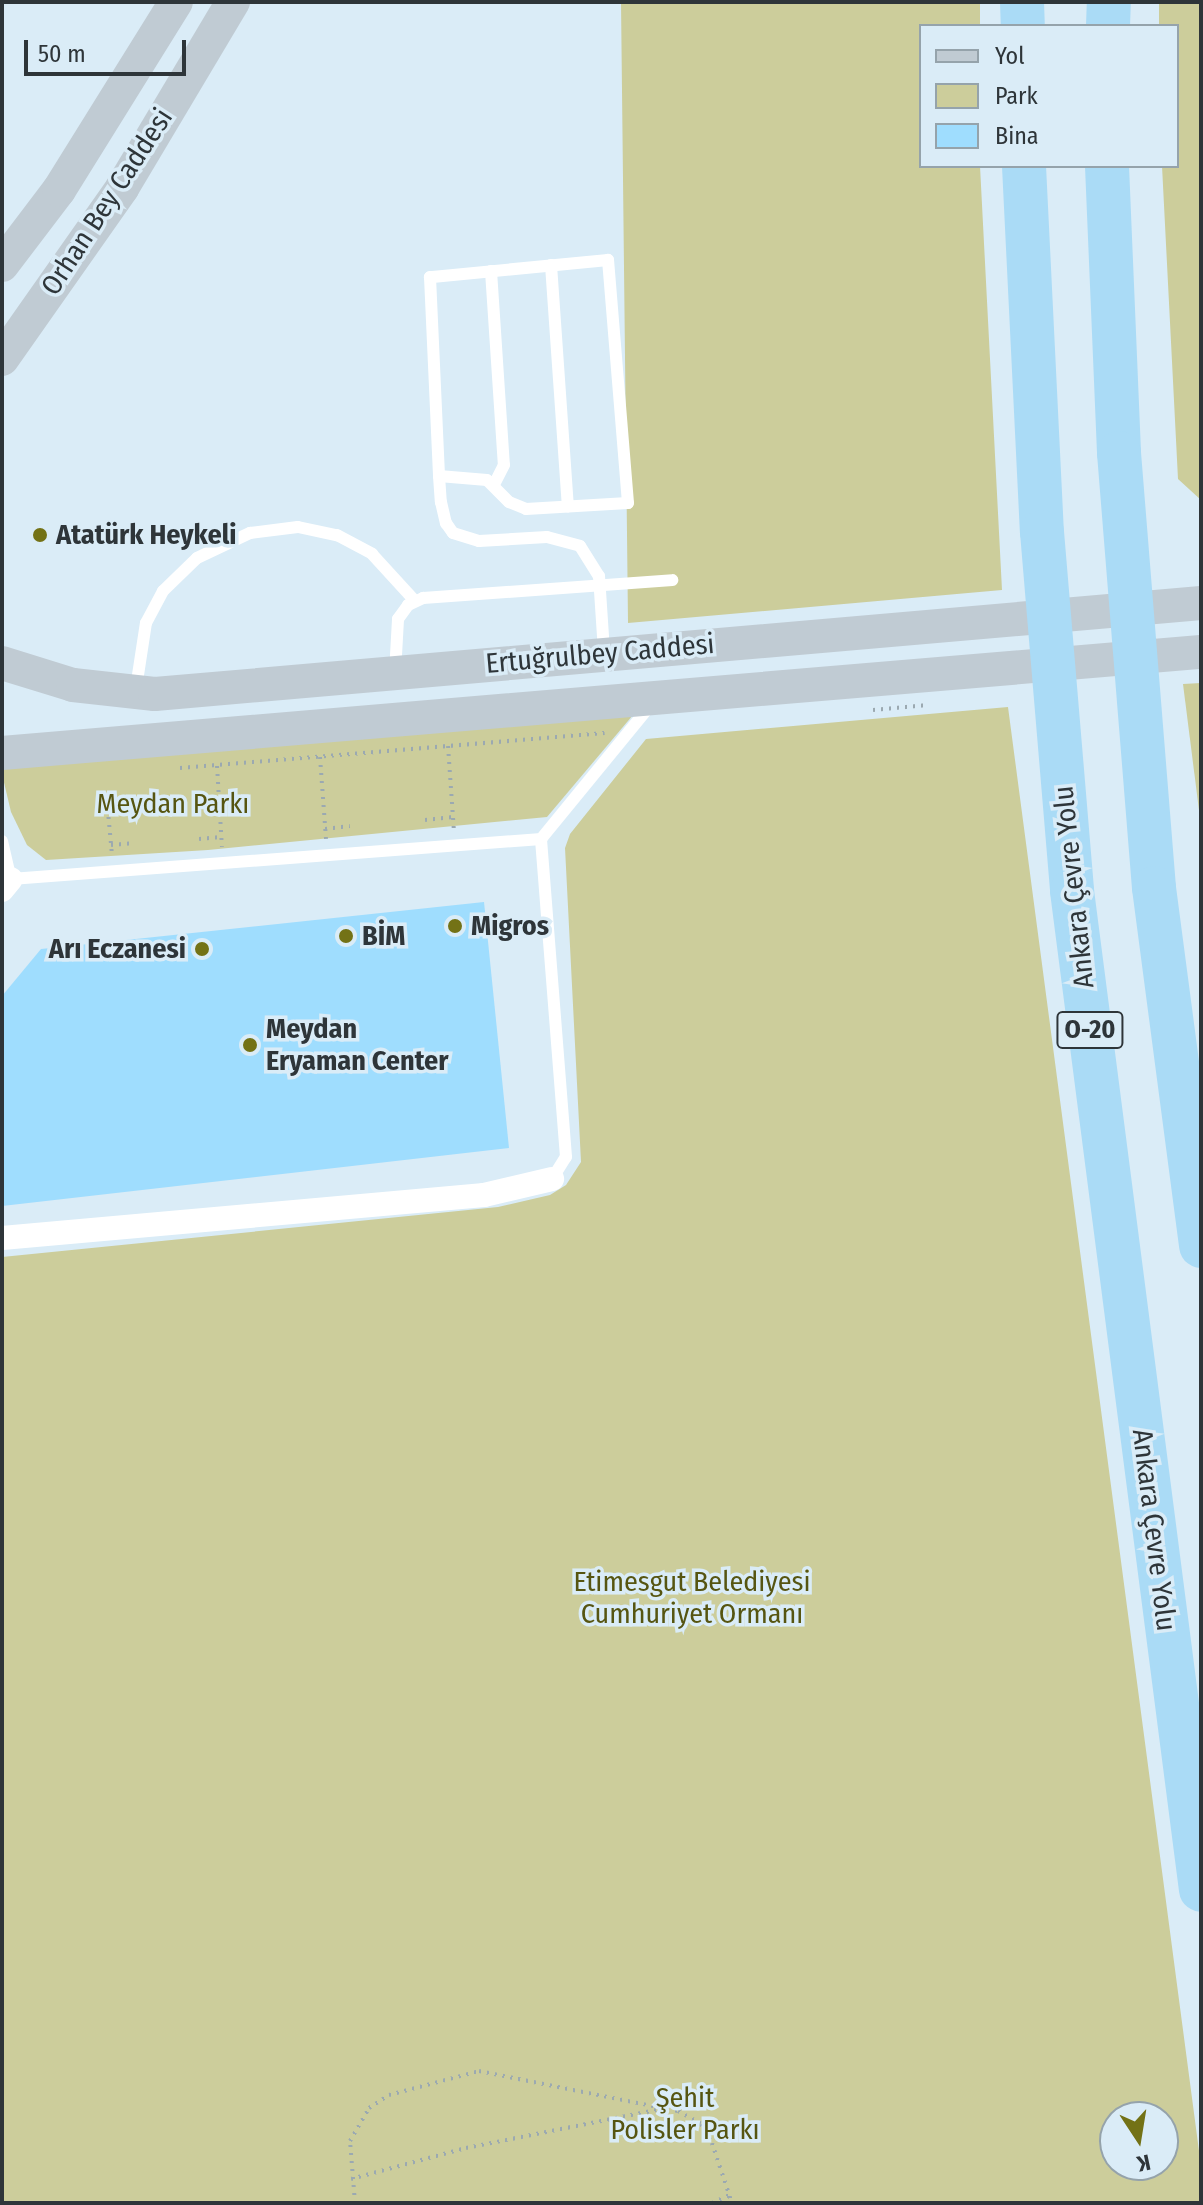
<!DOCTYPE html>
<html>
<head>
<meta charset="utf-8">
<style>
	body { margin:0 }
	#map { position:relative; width:1203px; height:2205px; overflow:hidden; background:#daecf7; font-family:"Fira Sans Condensed",sans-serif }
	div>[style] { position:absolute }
	.green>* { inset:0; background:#cccd9b }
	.building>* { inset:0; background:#9fddfe }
	.path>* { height:4px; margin-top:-2px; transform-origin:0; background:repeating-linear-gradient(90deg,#9ba9b1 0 2px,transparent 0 8px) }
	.lane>* { height:12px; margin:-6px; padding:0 6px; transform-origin:6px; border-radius:6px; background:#fff }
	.street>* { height:24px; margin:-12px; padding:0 12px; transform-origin:12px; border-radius:12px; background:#fff }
	.secondary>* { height:34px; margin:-17px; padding:0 17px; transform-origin:17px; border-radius:17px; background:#c0cbd3 }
	.highway>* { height:44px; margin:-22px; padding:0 22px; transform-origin:22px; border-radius:22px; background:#aadbf6 }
	.dots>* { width:22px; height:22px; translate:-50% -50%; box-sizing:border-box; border:4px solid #daecf7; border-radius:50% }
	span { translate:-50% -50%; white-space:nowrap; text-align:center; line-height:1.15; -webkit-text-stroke:7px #daecf7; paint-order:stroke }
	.shield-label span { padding:2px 6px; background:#daecf7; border:2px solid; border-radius:6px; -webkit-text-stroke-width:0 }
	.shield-label { font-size:26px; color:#2e3539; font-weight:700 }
	.street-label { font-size:28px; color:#2e3539 }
	.poi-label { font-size:28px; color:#2e3539; font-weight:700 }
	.left { translate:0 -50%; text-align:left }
	.right { translate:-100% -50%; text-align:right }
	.park-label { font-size:28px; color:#565511 }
	.frame { position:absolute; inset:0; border:4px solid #2e3539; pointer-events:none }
	.legend { position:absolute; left:919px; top:24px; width:260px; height:144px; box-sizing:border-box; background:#daecf7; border:2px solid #95a3ab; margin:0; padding:10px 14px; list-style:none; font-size:24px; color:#2e3539 }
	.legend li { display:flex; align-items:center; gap:16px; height:40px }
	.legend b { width:40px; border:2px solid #95a3ab }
	.north { position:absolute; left:1099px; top:2101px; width:80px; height:80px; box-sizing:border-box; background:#daecf7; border:2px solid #95a3ab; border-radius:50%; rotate:168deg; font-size:22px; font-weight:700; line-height:32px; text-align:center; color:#2e3539 }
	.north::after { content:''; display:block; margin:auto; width:28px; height:36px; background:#737216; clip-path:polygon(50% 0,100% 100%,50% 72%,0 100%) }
	.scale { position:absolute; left:24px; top:40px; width:162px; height:36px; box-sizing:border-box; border:4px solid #2e3539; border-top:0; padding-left:10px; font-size:24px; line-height:28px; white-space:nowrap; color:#2e3539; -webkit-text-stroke:6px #daecf7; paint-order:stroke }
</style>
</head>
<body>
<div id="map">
	<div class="green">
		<i style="clip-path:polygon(621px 2px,980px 2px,980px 26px,921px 26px,921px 166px,980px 166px,1002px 590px,628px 623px)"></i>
		<i style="clip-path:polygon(1159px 2px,1201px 2px,1201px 500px,1178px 479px,1162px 166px,1177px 166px,1177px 26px,1159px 26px)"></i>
		<i style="clip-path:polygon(1201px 683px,1201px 826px,1183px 684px)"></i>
		<i style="clip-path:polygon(evenodd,1008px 707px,1201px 2166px,1201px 2203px,2px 2203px,2px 1257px,498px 1207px,550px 1195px,566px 1185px,581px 1162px,565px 848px,570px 834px,646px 739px,1008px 707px,1115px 2117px,1163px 2117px,1163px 2165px,1115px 2165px,1115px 2117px)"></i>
		<i style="clip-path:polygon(633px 715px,547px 817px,208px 850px,46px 860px,27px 845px,11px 812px,2px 774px,2px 769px)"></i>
	</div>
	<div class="building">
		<i style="clip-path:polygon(484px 902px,509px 1148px,2px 1206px,2px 996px,41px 949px)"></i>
	</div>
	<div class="path">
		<i style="left:873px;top:710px;width:55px;rotate:-5.2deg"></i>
		<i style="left:448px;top:746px;width:85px;rotate:86deg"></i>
		<i style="left:320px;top:757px;width:82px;rotate:85.8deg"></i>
		<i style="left:217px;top:766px;width:81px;rotate:86.5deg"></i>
		<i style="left:180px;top:768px;width:426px;rotate:-4.7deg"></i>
		<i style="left:107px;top:801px;width:54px;rotate:84.7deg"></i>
		<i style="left:425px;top:820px;width:28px;rotate:-6deg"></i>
		<i style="left:325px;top:829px;width:25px;rotate:-7deg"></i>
		<i style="left:199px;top:839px;width:22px;rotate:-5deg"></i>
		<i style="left:111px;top:845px;width:21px;rotate:-5deg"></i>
		<i style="left:351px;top:2179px;width:119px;rotate:-15.1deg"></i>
		<i style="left:466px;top:2148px;width:194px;rotate:-11.3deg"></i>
		<i style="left:355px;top:2203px;width:62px;rotate:-94.6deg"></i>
		<i style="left:350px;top:2141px;width:38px;rotate:-60deg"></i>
		<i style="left:369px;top:2108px;width:24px;rotate:-33deg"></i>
		<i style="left:389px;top:2095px;width:93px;rotate:-14.9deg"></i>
		<i style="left:479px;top:2071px;width:203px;rotate:11.4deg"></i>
		<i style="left:678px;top:2111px;width:26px;rotate:29deg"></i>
		<i style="left:701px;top:2124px;width:22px;rotate:60deg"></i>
		<i style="left:712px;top:2143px;width:63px;rotate:71.6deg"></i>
		<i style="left:712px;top:2203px;width:19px;rotate:-25deg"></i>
	</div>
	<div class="lane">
		<i style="left:551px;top:265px;width:242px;rotate:86deg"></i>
		<i style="left:491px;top:271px;width:194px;rotate:86.2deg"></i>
		<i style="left:504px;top:465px;width:22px;rotate:117deg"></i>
		<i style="left:439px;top:476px;width:48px;rotate:4.8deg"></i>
		<i style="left:487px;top:480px;width:31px;rotate:45deg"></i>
		<i style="left:509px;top:502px;width:18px;rotate:22deg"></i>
		<i style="left:526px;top:509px;width:102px;rotate:-3.4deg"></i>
		<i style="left:628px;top:503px;width:244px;rotate:-94.7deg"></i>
		<i style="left:608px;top:260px;width:179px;rotate:174.5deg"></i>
		<i style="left:430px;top:277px;width:199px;rotate:87.4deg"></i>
		<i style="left:439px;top:476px;width:26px;rotate:86deg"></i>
		<i style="left:441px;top:502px;width:22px;rotate:77deg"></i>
		<i style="left:446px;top:523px;width:12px;rotate:55deg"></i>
		<i style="left:453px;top:533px;width:27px;rotate:17deg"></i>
		<i style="left:479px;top:541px;width:68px;rotate:-3.4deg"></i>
		<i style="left:547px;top:537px;width:34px;rotate:15deg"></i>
		<i style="left:580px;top:546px;width:36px;rotate:58deg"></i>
		<i style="left:599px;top:576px;width:75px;rotate:86.2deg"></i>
		<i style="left:395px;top:673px;width:54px;rotate:-86.8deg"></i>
		<i style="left:398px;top:619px;width:17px;rotate:-54deg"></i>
		<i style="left:408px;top:605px;width:17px;rotate:-25deg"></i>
		<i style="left:423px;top:598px;width:250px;rotate:-4.1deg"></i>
		<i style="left:136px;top:688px;width:66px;rotate:-81.3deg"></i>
		<i style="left:146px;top:623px;width:36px;rotate:-62deg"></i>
		<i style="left:163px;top:591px;width:47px;rotate:-44.1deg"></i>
		<i style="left:197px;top:558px;width:59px;rotate:-25.3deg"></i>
		<i style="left:250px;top:533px;width:48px;rotate:-7.1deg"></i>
		<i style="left:298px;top:527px;width:40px;rotate:12deg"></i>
		<i style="left:337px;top:535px;width:40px;rotate:28deg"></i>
		<i style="left:372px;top:554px;width:64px;rotate:47.5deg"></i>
		<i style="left:2px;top:841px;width:39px;rotate:77deg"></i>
		<i style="left:11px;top:879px;width:532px;rotate:-4.32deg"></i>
		<i style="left:552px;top:1179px;width:26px;rotate:-58deg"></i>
		<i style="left:566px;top:1157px;width:319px;rotate:-94.5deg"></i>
		<i style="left:541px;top:839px;width:172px;rotate:-50.7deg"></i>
	</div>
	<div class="street">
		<i style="left:2px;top:890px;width:14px;rotate:-51deg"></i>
		<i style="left:2px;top:1238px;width:484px;rotate:-5.1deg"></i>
		<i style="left:484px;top:1195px;width:70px;rotate:-13.2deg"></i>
	</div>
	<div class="secondary">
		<i style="left:2px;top:265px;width:94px;rotate:-52.8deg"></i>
		<i style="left:59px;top:190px;width:221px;rotate:-58.1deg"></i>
		<i style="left:2px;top:359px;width:209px;rotate:-54.9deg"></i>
		<i style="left:122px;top:188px;width:217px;rotate:-59.2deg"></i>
		<i style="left:2px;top:663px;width:74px;rotate:17.2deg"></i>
		<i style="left:73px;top:685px;width:82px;rotate:6.3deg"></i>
		<i style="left:155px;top:694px;width:1050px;rotate:-4.97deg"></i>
		<i style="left:2px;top:753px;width:1203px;rotate:-4.82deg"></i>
	</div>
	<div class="highway">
		<i style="left:1022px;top:2px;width:24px;rotate:88deg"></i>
		<i style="left:1108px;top:26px;width:24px;rotate:-88deg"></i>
		<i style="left:1024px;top:166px;width:366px;rotate:87.2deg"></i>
		<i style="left:1042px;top:532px;width:360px;rotate:85.2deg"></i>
		<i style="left:1072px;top:891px;width:1007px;rotate:82.64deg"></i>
		<i style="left:1107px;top:166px;width:287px;rotate:87.6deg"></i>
		<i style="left:1119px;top:453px;width:436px;rotate:85.4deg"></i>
		<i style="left:1154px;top:888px;width:361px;rotate:82.5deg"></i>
	</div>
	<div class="dots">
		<i style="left:40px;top:535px;background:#737216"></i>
		<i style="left:455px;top:926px;background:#737216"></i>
		<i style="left:346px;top:936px;background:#737216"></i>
		<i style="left:202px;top:949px;background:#737216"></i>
		<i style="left:250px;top:1045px;background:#737216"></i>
	</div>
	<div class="shield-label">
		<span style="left:1090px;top:1030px">O-20</span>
	</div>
	<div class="street-label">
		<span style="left:107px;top:202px;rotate:-57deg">Orhan Bey Caddesi</span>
		<span style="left:600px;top:654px;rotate:-5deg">Ertuğrulbey Caddesi</span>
		<span style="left:1074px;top:887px;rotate:-96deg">Ankara Çevre Yolu</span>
		<span style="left:1154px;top:1530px;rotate:83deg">Ankara Çevre Yolu</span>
	</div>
	<div class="poi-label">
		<span class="left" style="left:56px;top:535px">Atatürk Heykeli</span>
		<span class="left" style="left:471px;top:926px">Migros</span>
		<span class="left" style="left:362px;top:936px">BİM</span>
		<span class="right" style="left:186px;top:949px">Arı Eczanesi</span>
		<span class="left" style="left:266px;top:1045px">Meydan<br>Eryaman Center</span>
	</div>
	<div class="park-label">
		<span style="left:173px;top:804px">Meydan Parkı</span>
		<span style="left:692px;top:1598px">Etimesgut Belediyesi<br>Cumhuriyet Ormanı</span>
		<span style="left:685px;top:2114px">Şehit<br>Polisler Parkı</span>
	</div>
	<div class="frame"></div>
	<ul class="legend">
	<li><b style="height:10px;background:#c0cbd3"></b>Yol</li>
	<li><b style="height:22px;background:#cccd9b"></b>Park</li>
	<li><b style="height:22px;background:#9fddfe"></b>Bina</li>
	</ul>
	<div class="north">K</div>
	<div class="scale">50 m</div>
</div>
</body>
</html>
